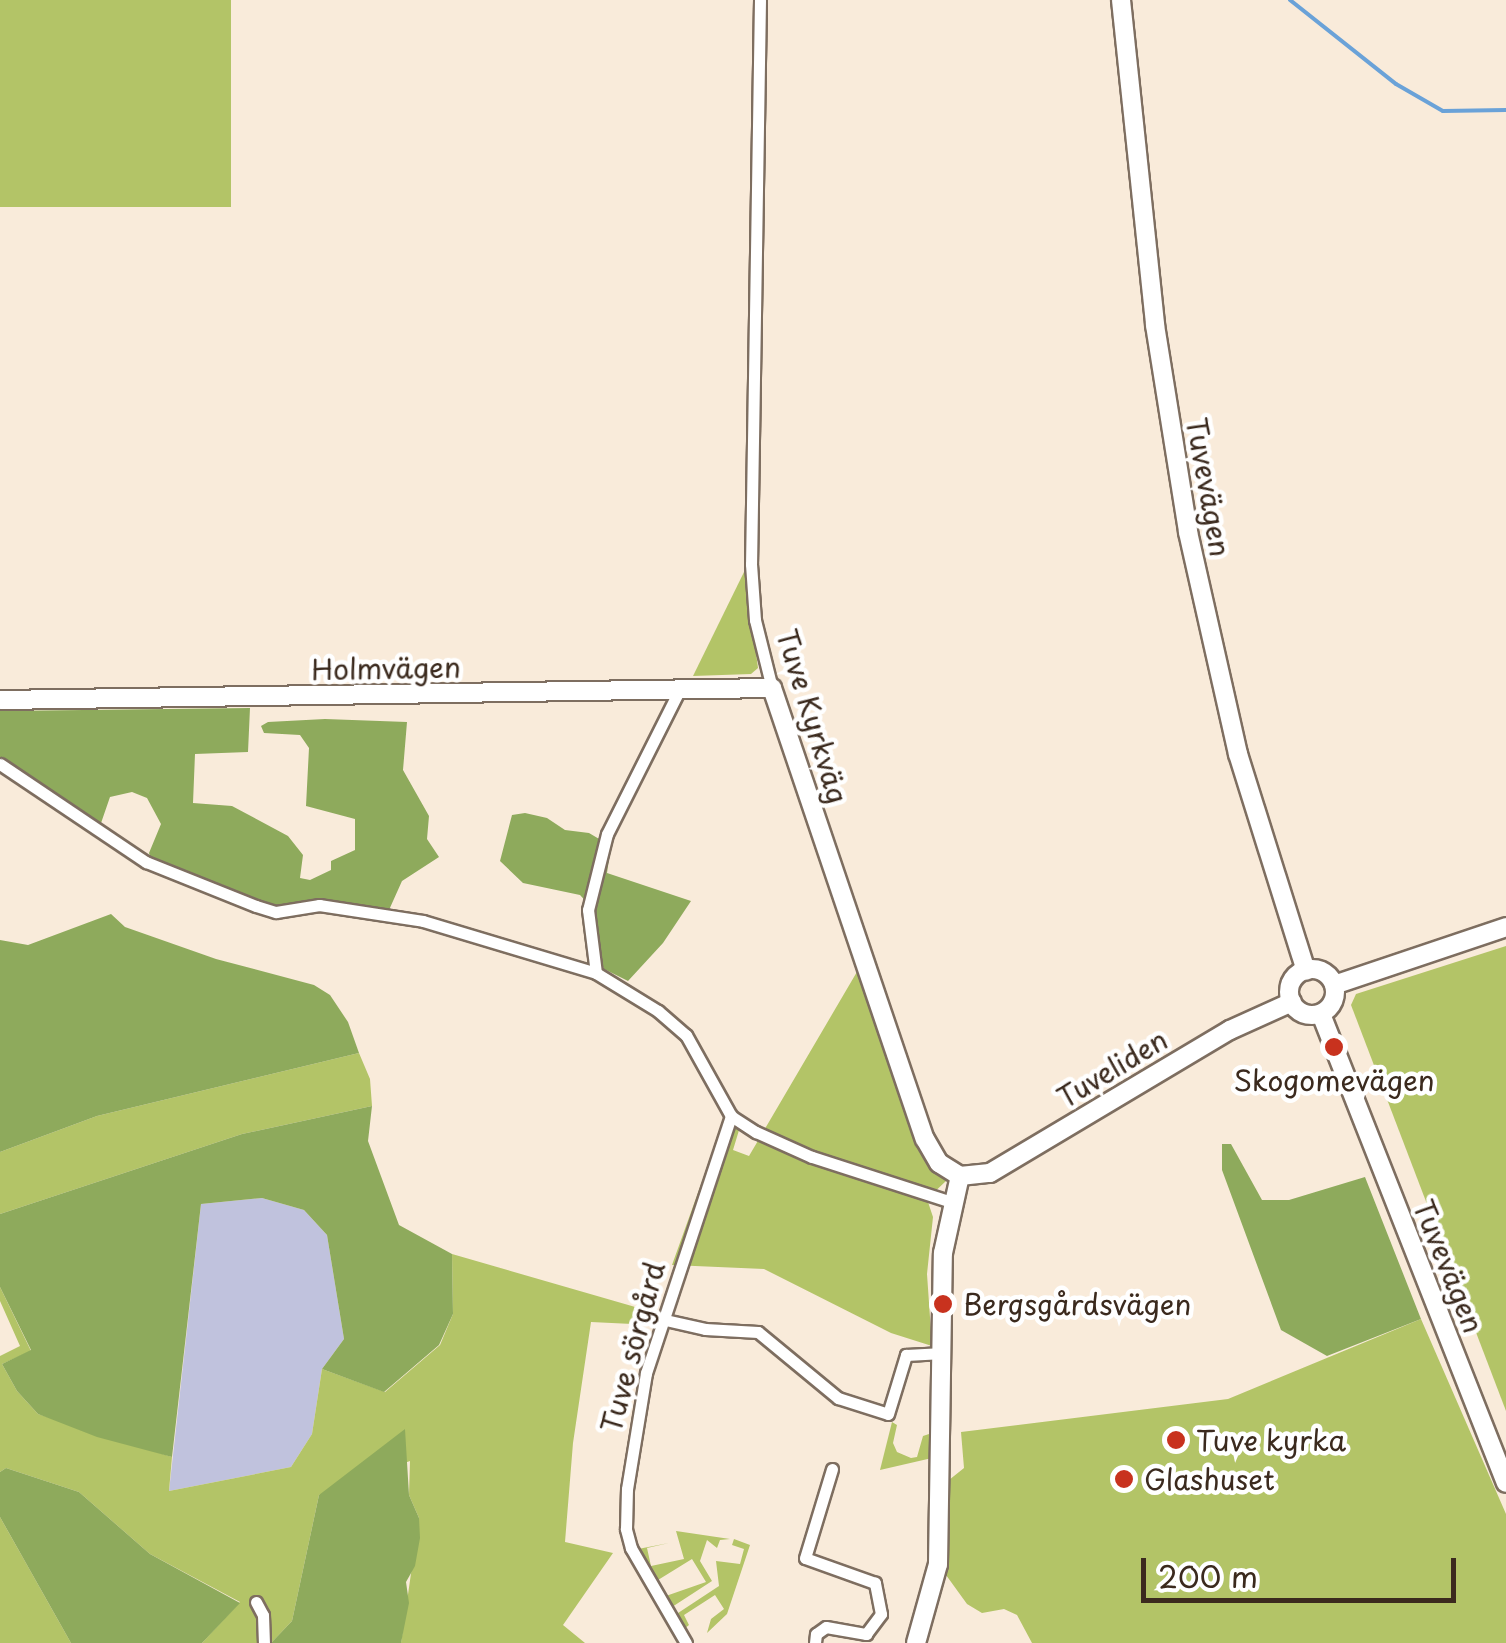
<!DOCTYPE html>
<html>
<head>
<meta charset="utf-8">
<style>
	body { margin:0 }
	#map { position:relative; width:1506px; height:1643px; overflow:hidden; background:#f9ebda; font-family:"Playpen Sans",sans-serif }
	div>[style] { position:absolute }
	.industrial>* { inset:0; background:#c0c2dd }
	.green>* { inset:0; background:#b3c467; transform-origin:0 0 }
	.forest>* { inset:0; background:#8eaa5c }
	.stream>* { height:4px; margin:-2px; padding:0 2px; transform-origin:2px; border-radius:2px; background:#6aa2d8 }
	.roads { filter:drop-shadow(2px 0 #7e6e60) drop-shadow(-2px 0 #7e6e60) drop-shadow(0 2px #7e6e60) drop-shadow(0 -2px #7e6e60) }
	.street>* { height:11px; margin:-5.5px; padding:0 5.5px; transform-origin:5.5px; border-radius:5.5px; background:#fff }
	.secondary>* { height:18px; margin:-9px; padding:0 9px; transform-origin:9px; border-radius:9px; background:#fff }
	.secondary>.ring { margin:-9px; padding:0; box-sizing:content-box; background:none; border:18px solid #fff; border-radius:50% }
	.dots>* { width:28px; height:28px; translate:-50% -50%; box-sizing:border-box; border:5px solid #fff; border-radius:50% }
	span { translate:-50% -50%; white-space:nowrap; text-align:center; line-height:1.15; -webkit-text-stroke:9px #fff; paint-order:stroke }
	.street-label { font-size:28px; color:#3b2a1e }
	.poi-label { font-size:28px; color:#3b2a1e }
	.left { translate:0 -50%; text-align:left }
	.scale { position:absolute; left:1141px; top:1558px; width:315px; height:45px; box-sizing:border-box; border:5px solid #3b2a1e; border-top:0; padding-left:12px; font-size:30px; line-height:35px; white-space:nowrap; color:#3b2a1e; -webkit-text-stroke:8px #fff; paint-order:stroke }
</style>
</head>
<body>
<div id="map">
	<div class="industrial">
		<i style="clip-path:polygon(262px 1198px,304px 1210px,327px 1235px,344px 1339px,322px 1369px,312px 1434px,291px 1467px,169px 1491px,201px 1204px)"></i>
	</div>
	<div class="green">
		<i style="left:0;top:0;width:231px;height:207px"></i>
		<i style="clip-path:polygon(745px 570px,758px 668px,751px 674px,693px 676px)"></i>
		<i style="clip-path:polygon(1506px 946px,1506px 1411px,1351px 1005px,1356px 994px)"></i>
		<i style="clip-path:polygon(861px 965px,946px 1181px,927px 1199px,933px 1217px,927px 1274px,932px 1346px,891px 1333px,764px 1269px,672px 1265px,724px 1120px,740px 1127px,733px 1150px,749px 1156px)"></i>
		<i style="clip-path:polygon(359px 1053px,370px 1079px,372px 1106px,242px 1134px,0 1214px,0 1152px,97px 1116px)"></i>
		<i style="clip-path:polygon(452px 1254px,656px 1313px,653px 1325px,591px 1322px,573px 1443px,565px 1542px,613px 1553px,563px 1625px,585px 1643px,401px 1643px,419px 1518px,409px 1495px,410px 1461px,319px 1495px,292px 1621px,271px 1643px,202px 1643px,240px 1602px,150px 1554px,79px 1492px,6px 1468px,0 1472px,0 1356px,20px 1346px,0 1301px,0 1287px,31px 1351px,2px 1364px,17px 1391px,38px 1414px,172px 1457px,169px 1491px,291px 1467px,312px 1434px,322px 1369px,385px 1392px,440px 1345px,453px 1314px)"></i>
		<i style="clip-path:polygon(1421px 1319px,1506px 1514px,1506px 1643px,1032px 1643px,1017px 1615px,1004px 1609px,982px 1613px,967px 1604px,946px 1575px,949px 1480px,964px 1468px,961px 1432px,1228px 1399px)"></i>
		<i style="clip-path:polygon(892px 1422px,897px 1425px,893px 1443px,897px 1452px,911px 1458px,917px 1457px,923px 1436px,929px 1434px,933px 1425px,932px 1458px,880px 1470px)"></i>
		<i style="clip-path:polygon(0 1517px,71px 1643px,0 1643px)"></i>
		<i style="clip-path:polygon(676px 1531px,730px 1539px,720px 1540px,717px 1548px,707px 1540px,700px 1561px,712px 1581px,672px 1607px,663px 1597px,706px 1582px,692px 1559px,658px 1580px,652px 1579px,638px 1549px,669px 1543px,647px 1548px,651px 1566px,684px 1559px)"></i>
		<i style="clip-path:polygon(734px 1539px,750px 1545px,727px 1614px,707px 1633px,711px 1619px,724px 1609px,715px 1595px,684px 1615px,689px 1625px,684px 1629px,675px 1615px,719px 1586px,716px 1561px,740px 1564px,744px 1549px,732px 1545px)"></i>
	</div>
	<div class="forest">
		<i style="clip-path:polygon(250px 708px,248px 752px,195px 754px,193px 803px,232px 806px,288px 836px,303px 855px,300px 878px,310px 880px,331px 870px,331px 861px,355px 850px,355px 819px,306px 806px,309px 748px,300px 735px,264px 733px,261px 726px,268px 722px,325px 719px,407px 722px,403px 770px,429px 816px,427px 839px,439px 857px,402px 881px,389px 910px,325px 900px,281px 907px,263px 904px,223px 885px,174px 871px,151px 860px,149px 853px,161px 824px,147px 798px,132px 792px,110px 797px,100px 826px,0 760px,0 711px)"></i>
		<i style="clip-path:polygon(525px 813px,547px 818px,565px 830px,589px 833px,611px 846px,607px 873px,691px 901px,663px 943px,628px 981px,604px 969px,593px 938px,594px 910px,580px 895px,523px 883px,500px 861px,512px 815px)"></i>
		<i style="clip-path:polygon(111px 914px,125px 927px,216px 959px,314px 985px,330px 995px,348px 1022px,359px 1053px,97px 1116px,0 1152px,0 940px,28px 945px)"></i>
		<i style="clip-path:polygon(372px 1106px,368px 1141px,399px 1225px,452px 1254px,453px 1314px,439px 1345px,384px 1392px,322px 1369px,344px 1339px,327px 1235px,304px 1210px,262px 1198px,201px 1204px,172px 1457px,97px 1437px,38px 1414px,17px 1391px,2px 1364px,31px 1350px,0 1287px,0 1214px,242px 1134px)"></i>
		<i style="clip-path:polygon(1222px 1144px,1231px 1144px,1262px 1200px,1289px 1200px,1365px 1177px,1421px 1319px,1327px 1356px,1281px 1330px,1222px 1170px)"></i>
		<i style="clip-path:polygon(405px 1429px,409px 1495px,419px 1518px,420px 1538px,415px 1566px,406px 1582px,409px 1603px,401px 1643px,271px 1643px,292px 1621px,319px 1495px)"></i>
		<i style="clip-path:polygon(6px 1468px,79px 1492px,150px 1554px,240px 1603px,202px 1643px,71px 1643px,0 1517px,0 1472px)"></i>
	</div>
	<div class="stream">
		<i style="left:1290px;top:0;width:135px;rotate:38.4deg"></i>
		<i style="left:1396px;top:84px;width:54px;rotate:29.9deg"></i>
		<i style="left:1443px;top:111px;width:63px;rotate:-0.9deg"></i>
	</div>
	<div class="roads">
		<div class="street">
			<i style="left:760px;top:0;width:564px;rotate:90.91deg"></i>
			<i style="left:751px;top:564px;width:56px;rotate:85.9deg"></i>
			<i style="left:755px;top:620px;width:70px;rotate:76deg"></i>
			<i style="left:0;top:764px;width:176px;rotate:33.9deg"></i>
			<i style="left:146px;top:862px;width:118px;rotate:21.8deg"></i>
			<i style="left:256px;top:906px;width:21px;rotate:17deg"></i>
			<i style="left:276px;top:912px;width:44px;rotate:-9.2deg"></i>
			<i style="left:319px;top:905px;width:105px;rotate:8.7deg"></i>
			<i style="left:423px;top:921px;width:181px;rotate:16.7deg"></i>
			<i style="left:596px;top:973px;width:73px;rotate:31.5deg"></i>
			<i style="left:658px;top:1011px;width:37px;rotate:41deg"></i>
			<i style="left:686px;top:1035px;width:93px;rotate:60.9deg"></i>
			<i style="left:731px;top:1116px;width:30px;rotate:33deg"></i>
			<i style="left:756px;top:1132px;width:61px;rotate:24.1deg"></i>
			<i style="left:812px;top:1157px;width:146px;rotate:17.9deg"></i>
			<i style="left:596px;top:973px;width:64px;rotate:-97.2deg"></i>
			<i style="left:588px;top:910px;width:78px;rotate:-76deg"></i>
			<i style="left:607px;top:834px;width:160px;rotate:-63.3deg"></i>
			<i style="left:661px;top:1319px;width:45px;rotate:12.8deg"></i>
			<i style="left:705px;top:1329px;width:53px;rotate:3.2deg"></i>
			<i style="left:758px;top:1332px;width:104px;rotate:39.5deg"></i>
			<i style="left:838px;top:1398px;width:52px;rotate:17.7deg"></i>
			<i style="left:888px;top:1414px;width:62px;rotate:-73deg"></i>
			<i style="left:906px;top:1355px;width:37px;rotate:-3deg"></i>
			<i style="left:256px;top:1602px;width:15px;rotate:62deg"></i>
			<i style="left:263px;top:1615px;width:28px;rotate:88deg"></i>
			<i style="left:686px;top:1643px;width:110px;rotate:-120.1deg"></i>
			<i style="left:631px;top:1548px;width:20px;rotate:-105deg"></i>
			<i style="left:626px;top:1529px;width:40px;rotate:-88.6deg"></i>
			<i style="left:627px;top:1489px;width:118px;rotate:-80.7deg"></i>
			<i style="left:646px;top:1373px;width:271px;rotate:-71.7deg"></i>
			<i style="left:815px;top:1643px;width:9px;rotate:-84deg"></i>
			<i style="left:816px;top:1634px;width:12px;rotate:-35deg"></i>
			<i style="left:826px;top:1627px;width:41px;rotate:9.9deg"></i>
			<i style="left:866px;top:1634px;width:25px;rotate:-53deg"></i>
			<i style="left:881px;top:1614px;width:32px;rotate:-101deg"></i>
			<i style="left:875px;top:1583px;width:74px;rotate:-160.3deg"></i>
			<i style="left:805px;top:1558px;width:93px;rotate:-73.1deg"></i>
		</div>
		<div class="secondary">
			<i style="left:1121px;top:0;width:327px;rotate:84deg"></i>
			<i style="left:1155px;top:325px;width:210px;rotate:80.9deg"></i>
			<i style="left:1188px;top:532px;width:228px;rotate:77.3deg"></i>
			<i style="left:1238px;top:754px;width:227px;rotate:72.6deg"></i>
			<i style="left:0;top:700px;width:772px;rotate:-0.89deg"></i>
			<i style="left:772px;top:688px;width:476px;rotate:71.3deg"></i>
			<i style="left:925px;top:1139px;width:28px;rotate:60deg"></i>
			<i style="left:939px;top:1163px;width:25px;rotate:32deg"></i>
			<i style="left:960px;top:1176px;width:30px;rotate:-6deg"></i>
			<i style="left:990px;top:1173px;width:279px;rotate:-30.8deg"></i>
			<i style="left:1230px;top:1030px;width:68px;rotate:-24.3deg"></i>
			<i class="ring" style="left:1289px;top:969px;width:28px;height:28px"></i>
			<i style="left:1334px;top:985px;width:182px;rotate:-18.6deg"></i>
			<i style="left:1321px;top:1014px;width:504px;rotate:68.47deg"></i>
			<i style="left:916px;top:1643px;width:82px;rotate:-74.4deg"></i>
			<i style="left:938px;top:1564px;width:311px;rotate:-89.1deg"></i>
			<i style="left:943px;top:1253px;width:79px;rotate:-77.6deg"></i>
		</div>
	</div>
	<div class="dots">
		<i style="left:1334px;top:1047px;background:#c8321e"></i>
		<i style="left:943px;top:1304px;background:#c8321e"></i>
		<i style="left:1176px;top:1440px;background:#c8321e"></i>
		<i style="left:1124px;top:1479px;background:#c8321e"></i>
	</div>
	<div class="street-label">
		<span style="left:1209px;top:487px;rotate:80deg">Tuvevägen</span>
		<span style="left:386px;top:668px;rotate:-1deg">Holmvägen</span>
		<span style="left:813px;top:716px;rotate:73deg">Tuve Kyrkväg</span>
		<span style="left:1112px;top:1068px;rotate:-31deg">Tuveliden</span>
		<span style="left:1449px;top:1266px;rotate:68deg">Tuvevägen</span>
		<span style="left:632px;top:1347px;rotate:-75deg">Tuve sörgård</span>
	</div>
	<div class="poi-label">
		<span style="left:1334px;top:1080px">Skogomevägen</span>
		<span class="left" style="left:963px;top:1304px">Bergsgårdsvägen</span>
		<span class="left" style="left:1196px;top:1440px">Tuve kyrka</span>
		<span class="left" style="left:1144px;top:1479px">Glashuset</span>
	</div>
	<div class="scale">200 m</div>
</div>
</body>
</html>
